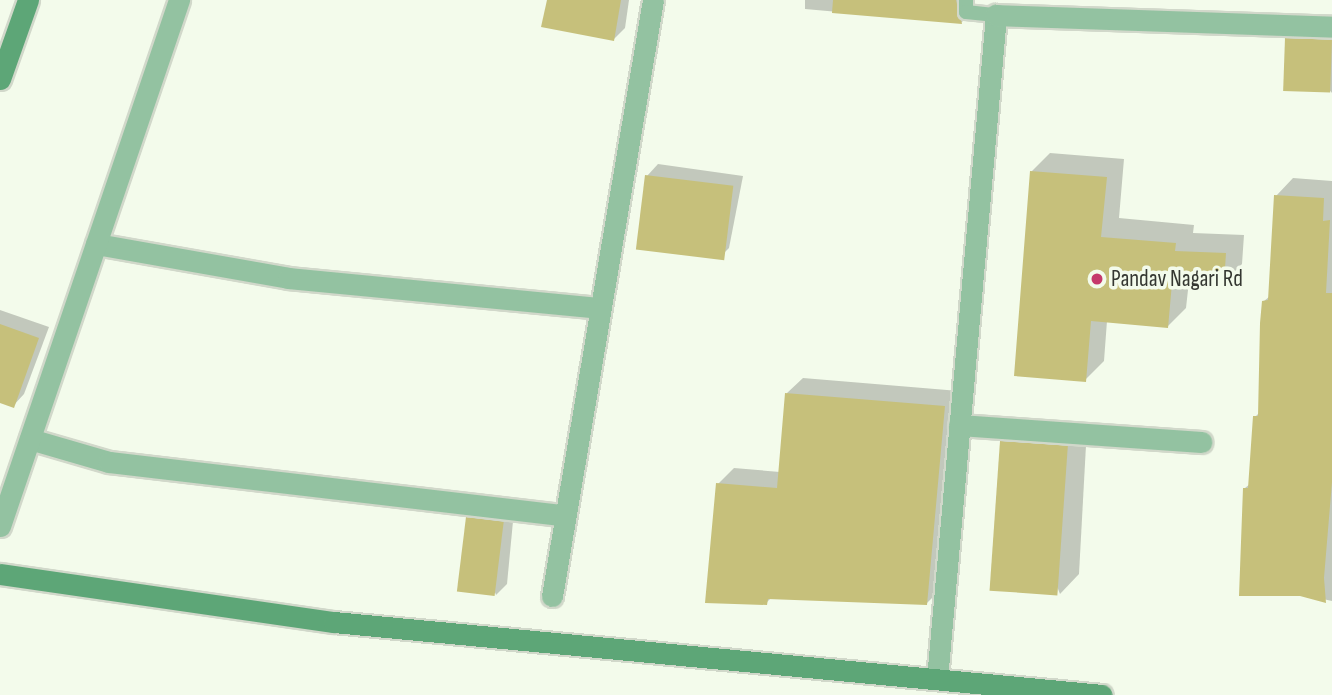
<!DOCTYPE html>
<html>
<head>
<meta charset="utf-8">
<style>
	body { margin:0 }
	#map { position:relative; width:1332px; height:695px; overflow:hidden; background:#f3fbeb; font-family:"Sofia Sans Condensed",sans-serif }
	div>[style] { position:absolute }
	.shadow>* { inset:0; background:#0003 }
	.building>* { inset:0; background:#c6c07b; transform-origin:0 0 }
	.roads { filter:drop-shadow(2px 0 #d1d8ca) drop-shadow(-2px 0 #d1d8ca) drop-shadow(0 2px #d1d8ca) drop-shadow(0 -2px #d1d8ca) }
	.lane>* { height:14px; margin:-7px; padding:0 7px; transform-origin:7px; border-radius:7px; background:#93c2a1 }
	.street>* { height:21px; margin:-10.5px; padding:0 10.5px; transform-origin:10.5px; border-radius:10.5px; background:#93c2a1 }
	.secondary>* { height:21px; margin:-10.5px; padding:0 10.5px; transform-origin:10.5px; border-radius:10.5px; background:#5da677 }
	.dots>* { width:19px; height:19px; translate:-50% -50%; box-sizing:border-box; border:4px solid #f3fbeb; border-radius:50% }
	span { translate:-50% -50%; white-space:nowrap; text-align:center; line-height:1.15; -webkit-text-stroke:7px #f3fbeb; paint-order:stroke }
	.poi-label { font-size:23px; color:#343731 }
	.left { translate:0 -50%; text-align:left }
</style>
</head>
<body>
<div id="map">
	<div class="shadow">
		<i style="clip-path:polygon(548px 0,629px 0,625px 28px,614px 39px)"></i>
		<i style="clip-path:polygon(805px 0,973px 0,975px 8px,961px 23px,805px 9px)"></i>
		<i style="clip-path:polygon(1298px 28px,1332px 29px,1332px 93px,1287px 39px)"></i>
		<i style="clip-path:polygon(1050px 153px,1124px 159px,1119px 218px,1194px 225px,1193px 233px,1244px 235px,1242px 264px,1224px 283px,1189px 281px,1186px 308px,1168px 326px,1107px 321px,1104px 361px,1085px 380px,1031px 172px)"></i>
		<i style="clip-path:polygon(658px 164px,743px 176px,729px 248px,718px 259px,647px 176px)"></i>
		<i style="clip-path:polygon(1293px 178px,1332px 181px,1332px 601px,1300px 594px,1245px 488px,1250px 484px,1255px 417px,1260px 412px,1263px 302px,1270px 296px,1276px 196px)"></i>
		<i style="clip-path:polygon(0 310px,49px 327px,24px 394px,13px 406px,0 401px)"></i>
		<i style="clip-path:polygon(803px 378px,959px 391px,942px 588px,926px 604px,772px 597px,766px 603px,718px 484px,734px 468px,780px 472px,787px 393px)"></i>
		<i style="clip-path:polygon(1021px 422px,1087px 427px,1079px 574px,1060px 594px,1001px 442px)"></i>
		<i style="clip-path:polygon(479px 507px,514px 511px,507px 584px,496px 595px,468px 518px)"></i>
	</div>
	<div class="building">
		<i style="clip-path:polygon(547px 0,621px 0,614px 41px,541px 27px)"></i>
		<i style="clip-path:polygon(833px 0,956px 0,962px 24px,832px 13px)"></i>
		<i style="left:1285px;top:38px;width:47px;height:53px;rotate:2deg"></i>
		<i style="clip-path:polygon(1030px 171px,1107px 177px,1101px 237px,1176px 243px,1175px 251px,1226px 253px,1224px 284px,1172px 283px,1168px 328px,1091px 321px,1086px 382px,1014px 376px)"></i>
		<i style="left:645px;top:175px;width:89px;height:75px;rotate:7deg"></i>
		<i style="clip-path:polygon(1274px 195px,1324px 198px,1323px 221px,1330px 220px,1326px 293px,1332px 293px,1332px 482px,1324px 578px,1326px 603px,1300px 596px,1239px 596px,1243px 488px,1248px 488px,1253px 416px,1258px 416px,1260px 323px,1262px 301px,1268px 300px)"></i>
		<i style="clip-path:polygon(0 324px,39px 338px,14px 408px,0 403px)"></i>
		<i style="clip-path:polygon(785px 393px,945px 406px,927px 605px,768px 599px,767px 605px,705px 603px,716px 483px,777px 488px)"></i>
		<i style="left:1000px;top:441px;width:68px;height:150px;rotate:4deg"></i>
		<i style="left:466px;top:517px;width:38px;height:75px;rotate:7deg"></i>
	</div>
	<div class="roads">
		<div class="lane">
			<i style="left:966px;top:0;width:12px;rotate:90deg"></i>
			<i style="left:966px;top:12px;width:30px;rotate:6deg"></i>
		</div>
		<div class="street">
			<i style="left:96px;top:244px;width:195px;rotate:10deg"></i>
			<i style="left:288px;top:278px;width:312px;rotate:5.5deg"></i>
			<i style="left:959px;top:425px;width:243px;rotate:4deg"></i>
			<i style="left:30px;top:439px;width:82px;rotate:16.2deg"></i>
			<i style="left:109px;top:462px;width:457px;rotate:6.7deg"></i>
			<i style="left:0;top:526px;width:556px;rotate:-71.21deg"></i>
			<i style="left:552px;top:596px;width:604px;rotate:-80.38deg"></i>
			<i style="left:937px;top:679px;width:667px;rotate:-84.92deg"></i>
			<i style="left:996px;top:15px;width:336px;rotate:2deg"></i>
		</div>
		<div class="secondary">
			<i style="left:0;top:79px;width:84px;rotate:-70.5deg"></i>
			<i style="left:0;top:574px;width:337px;rotate:8.2deg"></i>
			<i style="left:334px;top:622px;width:771px;rotate:5.43deg"></i>
		</div>
	</div>
	<div class="dots">
		<i style="left:1097px;top:279px;background:#c5396b"></i>
	</div>
	<div class="poi-label">
		<span class="left" style="left:1111px;top:279px">Pandav Nagari Rd</span>
	</div>
</div>
</body>
</html>
